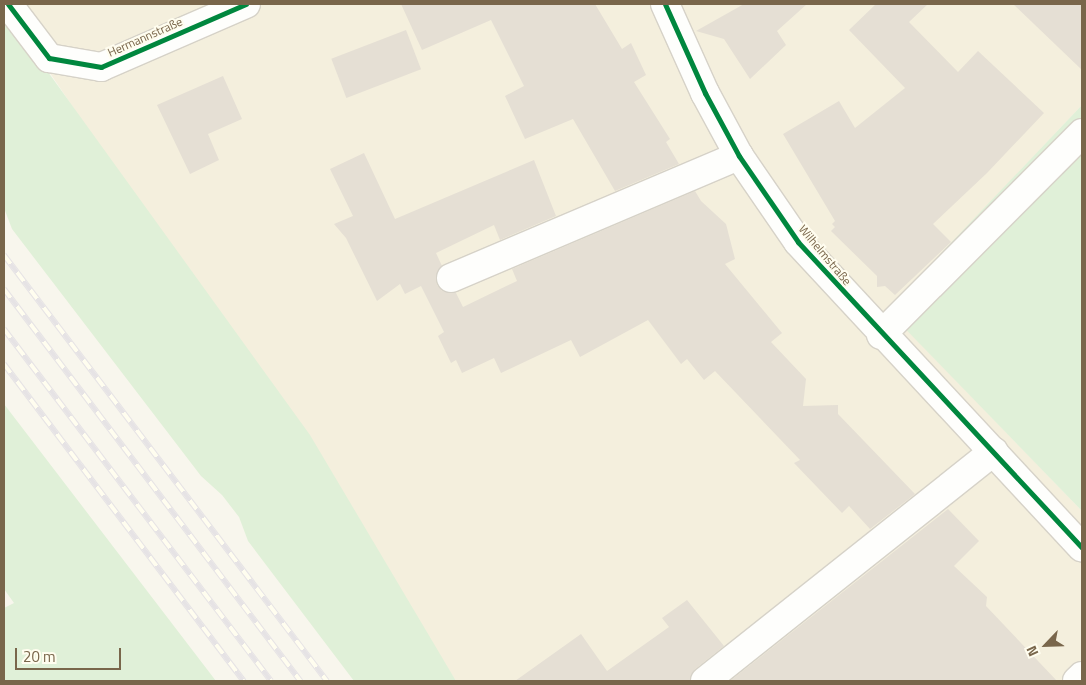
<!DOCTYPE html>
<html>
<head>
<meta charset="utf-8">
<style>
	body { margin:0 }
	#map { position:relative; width:1086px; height:685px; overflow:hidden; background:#f8f6ed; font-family:"Titillium Web",sans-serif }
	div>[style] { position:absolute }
	.residential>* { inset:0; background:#f4efdd }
	.green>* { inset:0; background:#e0f0d8 }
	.building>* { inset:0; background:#e5dfd4; transform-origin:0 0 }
	.roads { filter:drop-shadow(1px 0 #d6d2c8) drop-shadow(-1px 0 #d6d2c8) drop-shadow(0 1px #d6d2c8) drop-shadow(0 -1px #d6d2c8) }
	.minor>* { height:28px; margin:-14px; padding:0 14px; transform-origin:14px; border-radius:14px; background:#fefefc }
	.rail>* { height:5.5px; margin-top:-2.75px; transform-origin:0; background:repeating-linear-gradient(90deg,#fffdef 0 11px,#e6e3e5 0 22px); box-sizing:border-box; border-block:1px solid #e6e3e5 }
	.cycleway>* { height:5px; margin:-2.5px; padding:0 2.5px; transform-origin:2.5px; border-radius:2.5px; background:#00873e }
	span { translate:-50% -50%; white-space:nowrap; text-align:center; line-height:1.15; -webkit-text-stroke:4px #fffdef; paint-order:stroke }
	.street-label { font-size:12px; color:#79664b }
	.frame { position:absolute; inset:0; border:5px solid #79664b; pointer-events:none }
	.north { position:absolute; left:1021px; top:620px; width:50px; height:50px; -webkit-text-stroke:4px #fffdef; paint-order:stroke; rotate:246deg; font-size:14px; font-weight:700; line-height:20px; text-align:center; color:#79664b }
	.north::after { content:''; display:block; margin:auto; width:18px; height:22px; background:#79664b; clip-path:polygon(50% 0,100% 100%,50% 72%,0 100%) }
	.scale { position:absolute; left:15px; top:648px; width:106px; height:22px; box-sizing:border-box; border:2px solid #79664b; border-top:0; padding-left:6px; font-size:15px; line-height:18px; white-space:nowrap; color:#79664b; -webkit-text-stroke:4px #fffdef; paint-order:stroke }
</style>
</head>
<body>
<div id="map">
	<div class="residential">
		<i style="clip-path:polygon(4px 4px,1082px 4px,1082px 105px,888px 310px,1082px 511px,1082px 681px,456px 681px)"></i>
	</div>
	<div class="green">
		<i style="clip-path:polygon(4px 11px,310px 435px,456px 681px,354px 681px,248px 541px,239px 517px,222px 495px,201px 476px,12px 229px,4px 208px)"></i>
		<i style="clip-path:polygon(1082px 105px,1082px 511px,887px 310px)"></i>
		<i style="clip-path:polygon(4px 404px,216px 681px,4px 681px,4px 608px,14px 603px,4px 589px)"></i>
	</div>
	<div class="building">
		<i style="clip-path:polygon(401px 4px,595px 4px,622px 49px,631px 43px,646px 75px,634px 82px,670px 139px,666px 142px,679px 164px,615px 191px,573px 119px,525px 139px,505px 96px,524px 86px,491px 20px,422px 50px)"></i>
		<i style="clip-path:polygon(744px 4px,807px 4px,777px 31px,786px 45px,750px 79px,724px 39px,696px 31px)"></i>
		<i style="clip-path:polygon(876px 4px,928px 4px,909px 22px,958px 72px,978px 51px,1044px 113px,987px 173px,933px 224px,951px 242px,895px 295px,885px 286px,877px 287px,877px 276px,831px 231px,835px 227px,832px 224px,835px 221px,783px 134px,839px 101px,855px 128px,905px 88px,849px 30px)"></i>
		<i style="clip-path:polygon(1013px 4px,1082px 4px,1082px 70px)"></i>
		<i style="left:406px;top:30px;width:42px;height:80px;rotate:69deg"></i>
		<i style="clip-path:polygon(223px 76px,242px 119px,208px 134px,219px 160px,190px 174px,157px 105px)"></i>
		<i style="clip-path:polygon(364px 153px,395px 219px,534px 160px,556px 216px,500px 240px,494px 225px,436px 253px,442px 266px,436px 276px,437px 285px,442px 291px,456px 293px,463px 307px,517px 281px,512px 269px,695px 191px,701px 201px,726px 224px,735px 259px,725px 264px,782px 333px,771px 342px,806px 379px,803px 406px,838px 405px,838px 414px,915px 494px,870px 529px,849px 506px,842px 513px,794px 463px,800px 460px,715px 371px,704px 380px,687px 359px,681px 364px,648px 320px,580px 357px,571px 340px,501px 373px,494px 358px,462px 373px,456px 360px,451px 363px,438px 336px,444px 332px,421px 286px,405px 294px,400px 284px,377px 301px,346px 238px,334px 224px,353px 216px,330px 169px)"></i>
		<i style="clip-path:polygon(948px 509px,979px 541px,954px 566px,987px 597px,986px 606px,1057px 681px,730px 681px)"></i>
		<i style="clip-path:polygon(687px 600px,724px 646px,695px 669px,690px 681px,515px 681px,581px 634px,607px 671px,669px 627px,662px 618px)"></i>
	</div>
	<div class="roads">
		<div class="minor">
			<i style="left:8px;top:4px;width:68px;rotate:52.8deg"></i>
			<i style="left:49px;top:58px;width:53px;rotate:9.8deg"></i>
			<i style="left:101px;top:67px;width:158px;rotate:-23.5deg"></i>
			<i style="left:665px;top:4px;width:98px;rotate:65.8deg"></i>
			<i style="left:705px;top:93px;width:72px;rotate:61.6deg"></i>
			<i style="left:739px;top:156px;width:104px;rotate:55.5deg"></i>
			<i style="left:798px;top:242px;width:417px;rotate:47.1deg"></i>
			<i style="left:451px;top:278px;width:313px;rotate:-23deg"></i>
			<i style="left:881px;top:335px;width:285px;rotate:-45.1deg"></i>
			<i style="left:705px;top:681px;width:369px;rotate:-38.5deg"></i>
			<i style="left:1077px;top:681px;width:7px;rotate:-45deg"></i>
		</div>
	</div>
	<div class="rail">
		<i style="left:4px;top:255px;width:535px;rotate:52.83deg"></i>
		<i style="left:4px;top:289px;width:492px;rotate:52.9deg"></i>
		<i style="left:4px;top:329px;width:442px;rotate:52.8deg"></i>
		<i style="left:4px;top:364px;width:398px;rotate:52.9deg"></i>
	</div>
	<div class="cycleway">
		<i style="left:8px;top:4px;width:68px;rotate:52.8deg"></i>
		<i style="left:49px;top:58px;width:53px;rotate:9.8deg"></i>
		<i style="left:101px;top:67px;width:158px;rotate:-23.5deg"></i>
		<i style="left:665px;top:4px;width:98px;rotate:65.8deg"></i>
		<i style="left:705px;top:93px;width:72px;rotate:61.6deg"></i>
		<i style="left:739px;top:156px;width:104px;rotate:55.5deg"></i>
		<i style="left:798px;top:242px;width:417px;rotate:47.1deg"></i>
	</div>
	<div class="street-label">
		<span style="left:145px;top:37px;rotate:-24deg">Hermannstraße</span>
		<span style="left:825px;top:255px;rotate:50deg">Wilhelmstraße</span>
	</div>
	<div class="frame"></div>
	<div class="north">N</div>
	<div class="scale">20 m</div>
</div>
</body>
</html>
